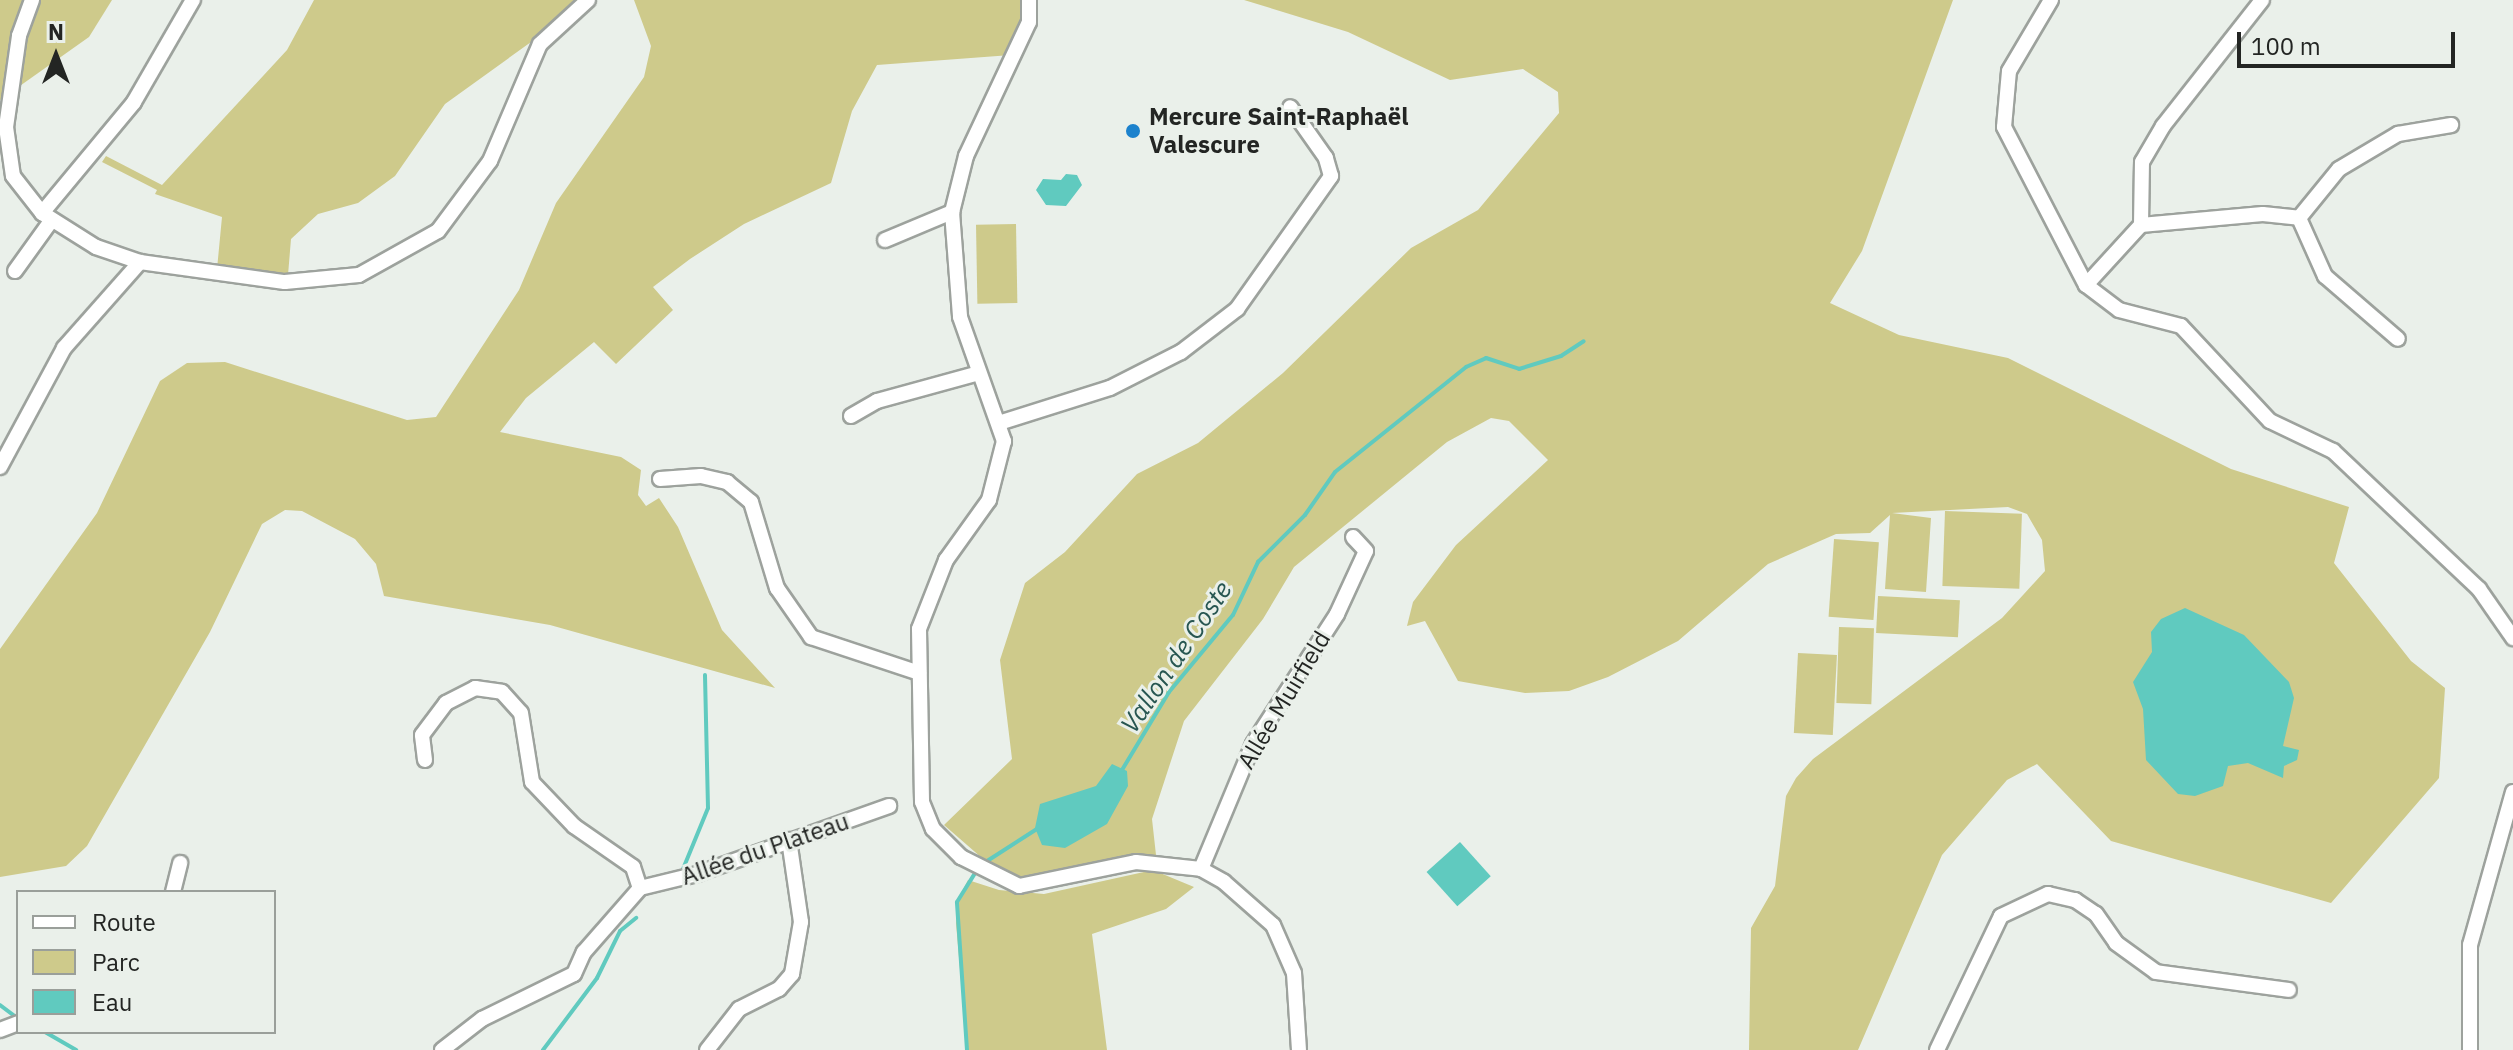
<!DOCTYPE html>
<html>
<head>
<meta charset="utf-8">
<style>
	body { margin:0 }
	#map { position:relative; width:2513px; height:1050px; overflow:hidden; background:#eaf0ea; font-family:"IBM Plex Sans",sans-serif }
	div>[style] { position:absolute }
	.green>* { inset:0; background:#ceca8b; transform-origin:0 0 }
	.water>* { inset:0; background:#60cabf; transform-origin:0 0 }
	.stream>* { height:4px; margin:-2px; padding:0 2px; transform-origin:2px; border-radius:2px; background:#60cabf }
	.roads { filter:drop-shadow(2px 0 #9da29d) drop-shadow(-2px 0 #9da29d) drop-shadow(0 2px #9da29d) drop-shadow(0 -2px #9da29d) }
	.street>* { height:14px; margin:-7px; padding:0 7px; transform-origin:7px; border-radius:7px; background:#fff }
	.dots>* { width:22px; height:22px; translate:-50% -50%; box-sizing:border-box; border:4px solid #eaf0ea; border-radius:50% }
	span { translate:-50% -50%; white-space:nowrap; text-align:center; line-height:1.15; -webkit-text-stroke:6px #eaf0ea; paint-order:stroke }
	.poi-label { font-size:24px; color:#232523; font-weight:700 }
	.left { translate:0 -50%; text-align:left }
	.street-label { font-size:24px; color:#232523 }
	.water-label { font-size:26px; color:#275651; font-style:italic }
	.legend { position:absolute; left:16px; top:890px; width:260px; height:144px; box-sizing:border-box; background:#eaf0ea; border:2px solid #9a9f9a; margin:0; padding:10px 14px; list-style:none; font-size:24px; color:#232523 }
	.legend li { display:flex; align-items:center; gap:16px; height:40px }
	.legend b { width:40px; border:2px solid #9a9f9a }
	.north { position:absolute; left:16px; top:16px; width:80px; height:80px; -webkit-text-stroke:6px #eaf0ea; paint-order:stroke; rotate:0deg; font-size:22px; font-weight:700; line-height:32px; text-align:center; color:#232523 }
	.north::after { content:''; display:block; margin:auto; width:28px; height:36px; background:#232523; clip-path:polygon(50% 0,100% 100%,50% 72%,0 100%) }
	.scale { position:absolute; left:2237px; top:32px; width:218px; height:36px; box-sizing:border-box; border:4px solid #232523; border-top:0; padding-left:10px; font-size:24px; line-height:28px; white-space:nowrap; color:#232523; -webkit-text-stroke:6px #eaf0ea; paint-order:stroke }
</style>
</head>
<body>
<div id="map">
	<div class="green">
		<i style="clip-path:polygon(0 0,112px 0,89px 37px,0 100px)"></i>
		<i style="clip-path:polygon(314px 0,574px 0,538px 37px,445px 104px,395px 176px,358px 203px,318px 214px,291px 239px,288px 275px,217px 269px,222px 217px,155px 194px,157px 190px,102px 162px,106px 156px,162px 185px,287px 50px)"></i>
		<i style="clip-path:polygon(634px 0,1023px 0,1023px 25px,1011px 55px,877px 65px,852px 111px,831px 183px,744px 224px,690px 259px,653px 287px,673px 310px,616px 364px,594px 342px,526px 398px,500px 432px,621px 457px,641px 470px,638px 495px,646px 506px,659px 498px,678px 527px,722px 630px,775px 688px,550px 625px,384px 596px,376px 564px,355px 539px,302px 511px,285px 510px,262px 524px,210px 632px,87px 846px,66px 866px,0 877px,0 649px,97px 513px,160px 381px,187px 363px,225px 362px,407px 420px,436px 417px,519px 290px,556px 203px,644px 77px,651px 46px)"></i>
		<i style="clip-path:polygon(1244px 0,1953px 0,1862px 251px,1830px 303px,1899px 335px,2008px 358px,2231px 469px,2349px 507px,2334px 563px,2411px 661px,2445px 688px,2439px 778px,2331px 903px,2111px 841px,2037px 764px,2007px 780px,1942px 855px,1858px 1050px,1749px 1050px,1751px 928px,1775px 886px,1786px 796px,1796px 778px,1813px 759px,2002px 618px,2045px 571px,2042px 540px,2027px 514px,2008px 507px,1892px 513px,1931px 518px,1926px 592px,1885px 589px,1890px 515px,1870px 533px,1836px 534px,1768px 564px,1678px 641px,1608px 677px,1569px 691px,1525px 693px,1458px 681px,1425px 621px,1407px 626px,1413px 602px,1456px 545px,1548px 460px,1509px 421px,1491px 418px,1447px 442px,1294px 567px,1263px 619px,1184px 721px,1152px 819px,1156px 855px,1038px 876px,1013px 876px,990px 865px,944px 825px,1012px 759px,1000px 660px,1025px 583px,1065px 552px,1137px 474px,1198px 443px,1283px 373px,1411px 248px,1478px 210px,1559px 113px,1558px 92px,1523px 69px,1450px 80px,1348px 32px)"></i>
		<i style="left:1016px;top:224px;width:79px;height:40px;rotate:89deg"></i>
		<i style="left:1945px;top:511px;width:77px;height:75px;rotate:2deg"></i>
		<i style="left:1834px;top:539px;width:45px;height:78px;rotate:4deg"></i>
		<i style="left:1878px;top:596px;width:82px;height:37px;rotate:3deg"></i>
		<i style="left:1839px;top:627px;width:35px;height:76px;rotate:2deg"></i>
		<i style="left:1798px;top:653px;width:39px;height:80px;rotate:3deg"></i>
		<i style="clip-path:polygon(1153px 870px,1194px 887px,1166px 909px,1092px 934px,1107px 1050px,967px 1050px,956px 923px,957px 902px,968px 880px,999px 890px,1044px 894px)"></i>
	</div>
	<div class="water">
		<i style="clip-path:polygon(1066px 174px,1077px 175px,1082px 185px,1066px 206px,1046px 205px,1036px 190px,1043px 179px,1061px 180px)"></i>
		<i style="clip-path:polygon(2185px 608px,2244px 635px,2289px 682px,2294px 698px,2283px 746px,2299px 750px,2297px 760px,2284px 766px,2283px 778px,2248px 763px,2228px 766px,2223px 786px,2195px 796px,2178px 794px,2146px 760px,2143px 709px,2133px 682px,2152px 652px,2151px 632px,2161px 619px)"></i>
		<i style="clip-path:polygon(1112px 764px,1127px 771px,1128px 786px,1107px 824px,1065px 848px,1042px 845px,1035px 828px,1040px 804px,1096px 786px)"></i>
		<i style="left:1460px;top:842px;width:46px;height:45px;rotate:48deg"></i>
	</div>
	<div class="stream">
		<i style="left:1122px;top:770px;width:91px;rotate:-58.9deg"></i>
		<i style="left:1169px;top:692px;width:100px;rotate:-50.3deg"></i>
		<i style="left:1233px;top:615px;width:59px;rotate:-64.7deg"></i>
		<i style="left:1258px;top:562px;width:66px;rotate:-45deg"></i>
		<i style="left:1305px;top:515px;width:52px;rotate:-55.1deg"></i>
		<i style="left:1335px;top:472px;width:168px;rotate:-38.7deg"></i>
		<i style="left:1466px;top:367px;width:22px;rotate:-24deg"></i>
		<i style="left:1486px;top:358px;width:35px;rotate:18deg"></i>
		<i style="left:1519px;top:369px;width:44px;rotate:-17.2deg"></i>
		<i style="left:1561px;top:356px;width:27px;rotate:-33deg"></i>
		<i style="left:984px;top:863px;width:67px;rotate:-32.7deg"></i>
		<i style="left:683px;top:869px;width:66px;rotate:-67.7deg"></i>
		<i style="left:708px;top:808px;width:133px;rotate:-91.3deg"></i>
		<i style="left:0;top:1005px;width:20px;rotate:37deg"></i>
		<i style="left:45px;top:1032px;width:36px;rotate:30deg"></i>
		<i style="left:543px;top:1050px;width:90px;rotate:-53.1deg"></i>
		<i style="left:597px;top:978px;width:52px;rotate:-63.9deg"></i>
		<i style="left:620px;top:931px;width:21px;rotate:-39deg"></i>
		<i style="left:967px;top:1050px;width:148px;rotate:-93.9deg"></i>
		<i style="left:957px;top:902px;width:39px;rotate:-58deg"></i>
	</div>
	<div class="roads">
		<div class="street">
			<i style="left:32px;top:0;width:38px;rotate:110deg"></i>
			<i style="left:19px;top:36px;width:92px;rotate:98.1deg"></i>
			<i style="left:6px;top:127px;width:49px;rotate:81.9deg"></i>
			<i style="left:13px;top:176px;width:47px;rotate:51.9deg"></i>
			<i style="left:42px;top:213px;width:64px;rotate:32.2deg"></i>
			<i style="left:96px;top:247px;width:46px;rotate:18.8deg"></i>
			<i style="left:140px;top:262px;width:146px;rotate:7.9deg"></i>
			<i style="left:285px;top:282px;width:74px;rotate:-5.4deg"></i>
			<i style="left:359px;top:275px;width:90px;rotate:-29.1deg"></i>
			<i style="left:438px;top:231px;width:87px;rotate:-53.4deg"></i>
			<i style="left:490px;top:161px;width:127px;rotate:-66.9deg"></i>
			<i style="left:540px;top:44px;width:65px;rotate:-42.5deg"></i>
			<i style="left:1029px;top:0;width:22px;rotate:90deg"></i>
			<i style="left:1029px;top:22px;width:148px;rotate:115.2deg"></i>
			<i style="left:966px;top:156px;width:58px;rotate:104deg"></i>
			<i style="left:952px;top:212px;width:105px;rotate:85.6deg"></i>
			<i style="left:960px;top:317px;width:132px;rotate:70.5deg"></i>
			<i style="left:1004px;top:441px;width:61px;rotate:104.3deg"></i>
			<i style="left:989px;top:500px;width:74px;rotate:125.6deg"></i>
			<i style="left:946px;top:560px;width:74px;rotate:111.4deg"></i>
			<i style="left:919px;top:629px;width:173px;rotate:89deg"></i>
			<i style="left:922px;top:802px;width:29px;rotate:68deg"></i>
			<i style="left:933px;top:829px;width:40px;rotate:45deg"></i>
			<i style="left:961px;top:857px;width:65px;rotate:26.6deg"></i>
			<i style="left:1019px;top:886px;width:119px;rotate:-11.6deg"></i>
			<i style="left:1136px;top:862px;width:65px;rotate:6.1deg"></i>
			<i style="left:1201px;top:869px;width:26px;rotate:29deg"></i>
			<i style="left:1224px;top:882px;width:65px;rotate:41.3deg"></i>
			<i style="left:1273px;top:925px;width:52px;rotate:66.4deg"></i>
			<i style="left:1294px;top:973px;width:77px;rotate:86.3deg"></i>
			<i style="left:2051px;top:0;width:82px;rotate:120.6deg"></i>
			<i style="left:2009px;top:71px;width:56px;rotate:95.1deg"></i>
			<i style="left:2004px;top:127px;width:178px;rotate:62.6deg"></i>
			<i style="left:2086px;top:285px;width:41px;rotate:37.1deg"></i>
			<i style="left:2119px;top:310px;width:64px;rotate:14.5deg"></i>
			<i style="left:2181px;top:326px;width:130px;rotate:46.9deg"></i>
			<i style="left:2270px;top:421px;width:70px;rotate:25.5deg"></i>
			<i style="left:2333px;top:451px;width:201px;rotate:43.4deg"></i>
			<i style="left:2479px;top:589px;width:60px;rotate:55.2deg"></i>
			<i style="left:42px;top:213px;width:144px;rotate:-50.3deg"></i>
			<i style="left:134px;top:102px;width:118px;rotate:-60deg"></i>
			<i style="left:2299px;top:218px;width:64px;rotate:65.9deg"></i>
			<i style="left:2325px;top:276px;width:96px;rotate:40.8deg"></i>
			<i style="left:2141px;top:225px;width:122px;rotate:-5.2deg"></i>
			<i style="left:2263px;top:214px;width:36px;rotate:6deg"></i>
			<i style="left:2299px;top:218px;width:63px;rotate:-50.8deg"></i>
			<i style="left:2339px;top:169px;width:69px;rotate:-30.7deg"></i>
			<i style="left:2398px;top:134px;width:54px;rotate:-9.6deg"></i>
			<i style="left:885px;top:240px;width:73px;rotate:-22.7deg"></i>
			<i style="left:15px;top:271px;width:62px;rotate:-54.2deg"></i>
			<i style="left:2086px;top:285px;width:81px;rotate:-47.5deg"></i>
			<i style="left:2141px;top:225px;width:63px;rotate:-89.1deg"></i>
			<i style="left:2142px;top:162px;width:42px;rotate:-59.7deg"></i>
			<i style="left:2163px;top:126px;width:160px;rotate:-51.8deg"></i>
			<i style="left:851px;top:416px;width:30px;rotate:-30deg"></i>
			<i style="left:877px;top:401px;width:103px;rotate:-15.3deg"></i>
			<i style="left:1002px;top:422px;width:113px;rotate:-17.5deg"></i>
			<i style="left:1110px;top:388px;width:80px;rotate:-26.9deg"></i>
			<i style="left:1181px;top:352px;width:71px;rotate:-37.5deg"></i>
			<i style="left:1237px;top:309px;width:163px;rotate:-54.7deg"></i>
			<i style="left:1331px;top:176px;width:19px;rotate:-106deg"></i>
			<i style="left:1326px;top:158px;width:62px;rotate:-125.2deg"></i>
			<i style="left:0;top:467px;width:135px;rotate:-61.7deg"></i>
			<i style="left:64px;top:348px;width:115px;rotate:-48.5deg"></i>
			<i style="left:660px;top:479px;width:41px;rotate:-4.2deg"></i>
			<i style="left:701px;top:476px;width:27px;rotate:13deg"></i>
			<i style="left:727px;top:482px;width:31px;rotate:40deg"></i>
			<i style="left:751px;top:502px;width:90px;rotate:73.2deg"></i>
			<i style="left:777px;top:588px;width:60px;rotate:55.2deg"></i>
			<i style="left:811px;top:637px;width:114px;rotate:18.4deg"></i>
			<i style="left:425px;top:760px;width:25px;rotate:-97deg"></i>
			<i style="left:422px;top:735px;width:40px;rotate:-53deg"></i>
			<i style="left:446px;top:703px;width:33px;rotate:-27deg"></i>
			<i style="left:475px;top:688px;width:27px;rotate:8deg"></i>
			<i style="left:502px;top:692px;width:28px;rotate:48deg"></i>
			<i style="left:521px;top:713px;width:70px;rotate:80.9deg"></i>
			<i style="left:532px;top:782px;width:61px;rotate:46.3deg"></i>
			<i style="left:574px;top:826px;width:72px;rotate:34.8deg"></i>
			<i style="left:633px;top:867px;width:22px;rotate:72deg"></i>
			<i style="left:1201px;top:869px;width:135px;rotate:-67.4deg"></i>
			<i style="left:1253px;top:744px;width:155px;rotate:-57.1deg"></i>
			<i style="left:1337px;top:614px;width:69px;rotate:-65.3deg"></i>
			<i style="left:1366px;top:551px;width:19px;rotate:-133deg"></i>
			<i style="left:640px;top:888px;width:59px;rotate:-13.8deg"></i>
			<i style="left:697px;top:874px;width:204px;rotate:-19.5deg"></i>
			<i style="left:173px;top:892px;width:30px;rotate:-76deg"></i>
			<i style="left:0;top:1030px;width:19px;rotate:-21deg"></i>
			<i style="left:442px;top:1050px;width:51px;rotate:-37.8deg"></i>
			<i style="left:482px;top:1019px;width:102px;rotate:-26.1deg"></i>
			<i style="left:574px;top:974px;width:24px;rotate:-66deg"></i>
			<i style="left:584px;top:952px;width:85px;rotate:-48.8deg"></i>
			<i style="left:707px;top:1050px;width:52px;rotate:-52deg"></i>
			<i style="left:739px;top:1009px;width:45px;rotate:-26.6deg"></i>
			<i style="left:779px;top:989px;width:20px;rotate:-49deg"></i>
			<i style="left:792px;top:974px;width:53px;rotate:-80.2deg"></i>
			<i style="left:801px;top:922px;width:83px;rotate:-98.3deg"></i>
			<i style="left:1937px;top:1050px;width:148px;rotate:-64.5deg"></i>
			<i style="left:2001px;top:916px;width:52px;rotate:-25.1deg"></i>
			<i style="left:2048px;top:894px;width:28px;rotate:13deg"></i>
			<i style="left:2075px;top:900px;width:25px;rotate:34deg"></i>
			<i style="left:2096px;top:914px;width:35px;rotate:55deg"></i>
			<i style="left:2116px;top:943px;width:49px;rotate:35.9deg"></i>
			<i style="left:2156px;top:972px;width:134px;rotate:7.7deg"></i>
			<i style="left:2470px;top:1050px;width:105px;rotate:-90deg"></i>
			<i style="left:2470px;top:945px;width:159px;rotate:-74.3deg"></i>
		</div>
	</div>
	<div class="dots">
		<i style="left:1133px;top:131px;background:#1c82cd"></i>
	</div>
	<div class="poi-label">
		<span class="left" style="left:1149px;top:131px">Mercure Saint-Raphaël<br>Valescure</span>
	</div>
	<div class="street-label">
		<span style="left:1284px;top:700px;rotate:-59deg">Allée Muirfield</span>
		<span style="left:765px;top:849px;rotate:-19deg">Allée du Plateau</span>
	</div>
	<div class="water-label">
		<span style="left:1176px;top:657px;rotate:-56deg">Vallon de Coste</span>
	</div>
	<ul class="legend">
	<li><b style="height:10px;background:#fff"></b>Route</li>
	<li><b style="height:22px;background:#ceca8b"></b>Parc</li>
	<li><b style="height:22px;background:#60cabf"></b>Eau</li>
	</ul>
	<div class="north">N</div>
	<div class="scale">100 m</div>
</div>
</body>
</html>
